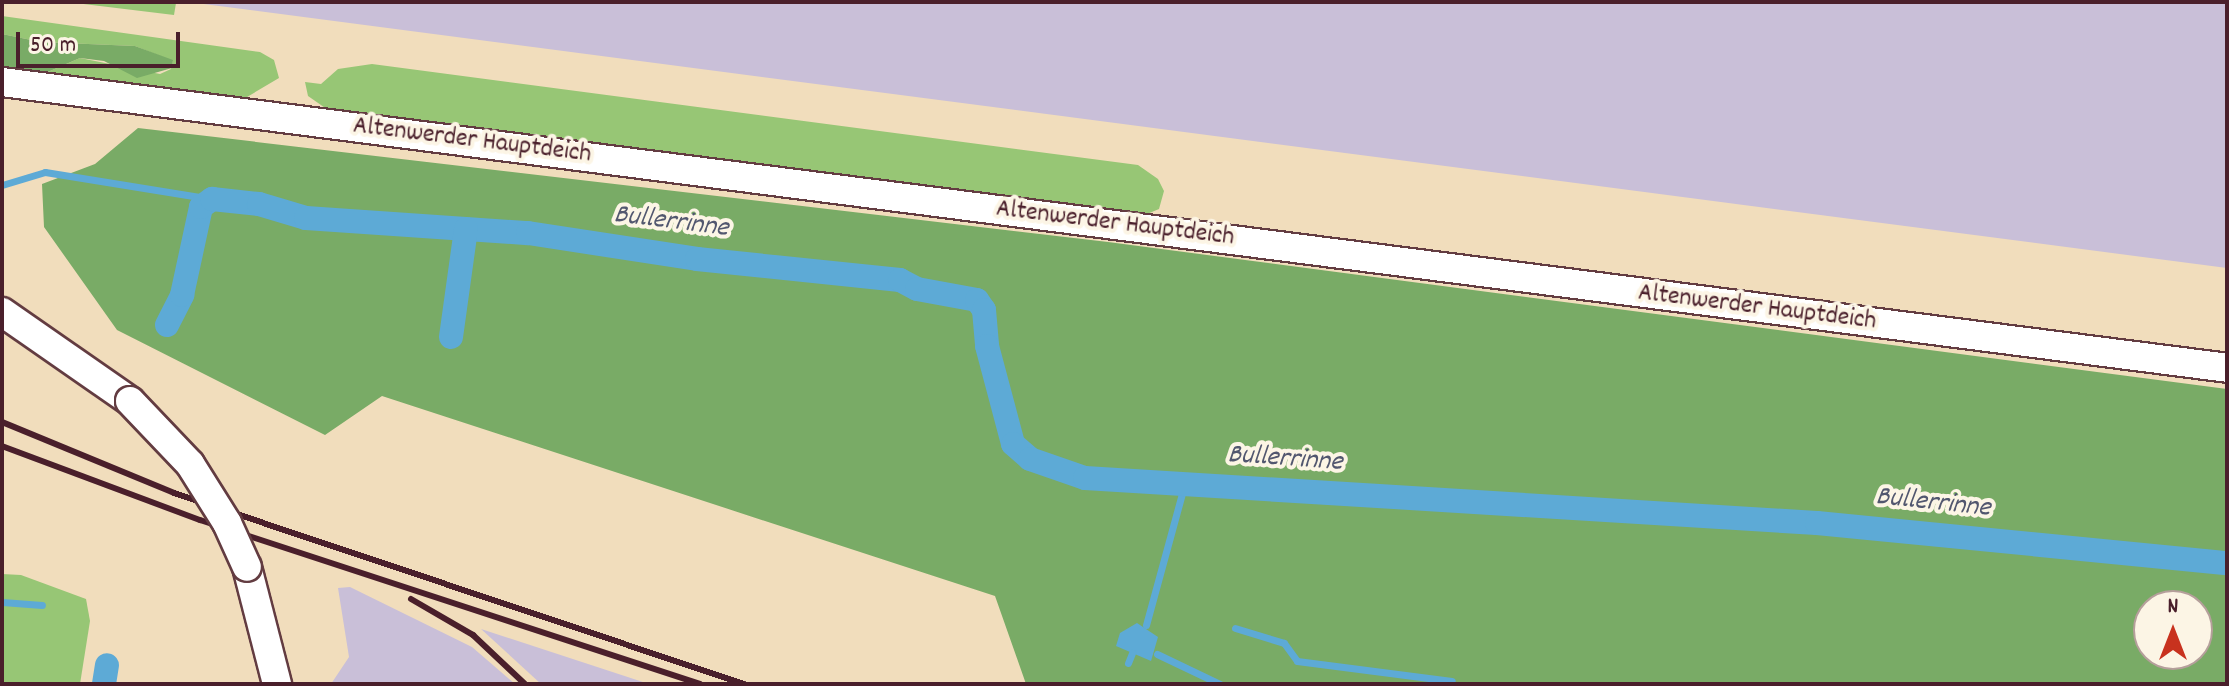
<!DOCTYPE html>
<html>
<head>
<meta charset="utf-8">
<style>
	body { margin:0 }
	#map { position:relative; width:2229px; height:686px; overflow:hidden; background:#f1ddbc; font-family:Dekko,sans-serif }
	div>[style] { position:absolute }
	.industrial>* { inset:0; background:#c9bfd8 }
	.green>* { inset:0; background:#97c675 }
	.forest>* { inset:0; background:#79ab66 }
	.water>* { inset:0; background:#5daad6 }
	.stream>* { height:7px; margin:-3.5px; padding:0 3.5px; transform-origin:3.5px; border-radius:3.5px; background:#5daad6 }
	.canal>* { height:24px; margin:-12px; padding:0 12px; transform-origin:12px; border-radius:12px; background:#5daad6 }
	.roads { filter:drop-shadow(2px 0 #633c41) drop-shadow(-2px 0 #633c41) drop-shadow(0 2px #633c41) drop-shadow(0 -2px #633c41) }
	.minor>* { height:28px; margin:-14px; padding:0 14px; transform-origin:14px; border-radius:14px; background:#fff }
	.rail>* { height:6px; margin:-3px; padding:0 3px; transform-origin:3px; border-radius:3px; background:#4a1f2b }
	.bridges { filter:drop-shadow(2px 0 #633c41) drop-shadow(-2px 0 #633c41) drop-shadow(0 2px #633c41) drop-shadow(0 -2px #633c41) }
	.minor-bridge>* { height:28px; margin:-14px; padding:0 14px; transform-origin:14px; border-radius:14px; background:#fff }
	span { translate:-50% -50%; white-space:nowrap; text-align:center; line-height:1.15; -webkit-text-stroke:8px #fcf5e5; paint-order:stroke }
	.street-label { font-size:26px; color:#4a1f2b }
	.water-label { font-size:28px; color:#52576f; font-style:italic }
	.frame { position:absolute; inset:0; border:4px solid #4a1f2b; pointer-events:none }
	.north { position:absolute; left:2133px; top:590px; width:80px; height:80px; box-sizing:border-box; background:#fcf5e5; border:2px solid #b59f9b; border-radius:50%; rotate:0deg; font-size:22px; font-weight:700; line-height:32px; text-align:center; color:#4a1f2b }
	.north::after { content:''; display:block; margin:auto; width:28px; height:36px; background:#c8321e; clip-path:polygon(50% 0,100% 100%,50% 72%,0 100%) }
	.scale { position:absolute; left:16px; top:32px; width:164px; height:36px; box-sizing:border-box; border:4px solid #4a1f2b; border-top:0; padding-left:10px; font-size:24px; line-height:28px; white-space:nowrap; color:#4a1f2b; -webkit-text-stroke:6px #fcf5e5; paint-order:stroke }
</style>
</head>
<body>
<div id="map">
	<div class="industrial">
		<i style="clip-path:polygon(188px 2px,2227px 2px,2227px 268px)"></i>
		<i style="clip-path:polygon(350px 587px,472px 647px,515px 684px,331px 684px,349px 657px,338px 588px)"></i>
		<i style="clip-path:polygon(481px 629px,649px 684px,541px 684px)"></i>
	</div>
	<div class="green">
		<i style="clip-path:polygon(67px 2px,171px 2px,176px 3px,174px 15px)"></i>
		<i style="clip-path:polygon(2px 16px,260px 52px,274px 60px,279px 78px,242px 100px,43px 74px,80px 58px,160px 74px,171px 69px,173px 61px,135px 46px,41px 42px,2px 34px)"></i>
		<i style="clip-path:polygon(372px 64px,1138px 165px,1158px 179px,1164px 191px,1159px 209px,1147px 214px,331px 112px,308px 96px,305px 82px,321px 84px,338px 69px)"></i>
		<i style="clip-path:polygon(2px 574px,21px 575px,86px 599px,90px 621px,80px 684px,2px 684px)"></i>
	</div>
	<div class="forest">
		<i style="clip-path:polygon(2px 34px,41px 42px,135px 46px,173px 60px,172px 68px,137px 78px,104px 61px,80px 58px,43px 74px,2px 68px)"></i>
		<i style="clip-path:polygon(evenodd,138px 128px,1108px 242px,2227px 389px,2227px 684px,1026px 684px,995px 596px,382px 396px,325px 435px,117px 330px,44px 227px,42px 184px,95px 164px,138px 128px,2149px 606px,2197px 606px,2197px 654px,2149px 654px,2149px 606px)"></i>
	</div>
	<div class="water">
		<i style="clip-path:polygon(1137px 623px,1158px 637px,1151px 661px,1116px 646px,1120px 633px)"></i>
	</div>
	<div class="stream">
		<i style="left:2px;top:185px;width:45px;rotate:-16.8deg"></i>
		<i style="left:45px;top:172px;width:169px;rotate:9.2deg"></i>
		<i style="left:2px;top:602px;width:40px;rotate:4.3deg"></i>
		<i style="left:1146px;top:625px;width:148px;rotate:-74.7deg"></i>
		<i style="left:1235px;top:628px;width:51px;rotate:17deg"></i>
		<i style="left:1284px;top:643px;width:22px;rotate:54deg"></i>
		<i style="left:1297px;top:661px;width:156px;rotate:7.4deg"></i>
		<i style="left:1157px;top:654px;width:70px;rotate:25.5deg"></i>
		<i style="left:1128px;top:663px;width:11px;rotate:-68deg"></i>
	</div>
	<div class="canal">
		<i style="left:167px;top:325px;width:34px;rotate:-63deg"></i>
		<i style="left:182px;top:295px;width:90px;rotate:-77.8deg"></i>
		<i style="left:201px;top:207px;width:14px;rotate:-36deg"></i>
		<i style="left:212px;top:199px;width:47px;rotate:6.1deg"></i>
		<i style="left:259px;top:204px;width:49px;rotate:16.6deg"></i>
		<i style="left:306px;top:218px;width:223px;rotate:3.9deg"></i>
		<i style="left:528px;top:233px;width:171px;rotate:8.7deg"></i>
		<i style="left:697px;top:259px;width:204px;rotate:5.9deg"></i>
		<i style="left:900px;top:280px;width:19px;rotate:28deg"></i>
		<i style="left:917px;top:289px;width:61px;rotate:10.4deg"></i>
		<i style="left:977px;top:300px;width:12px;rotate:55deg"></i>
		<i style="left:984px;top:310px;width:36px;rotate:85deg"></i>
		<i style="left:987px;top:346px;width:101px;rotate:75.1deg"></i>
		<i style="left:1013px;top:444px;width:23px;rotate:41deg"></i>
		<i style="left:1030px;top:459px;width:58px;rotate:19.1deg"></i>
		<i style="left:1085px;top:478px;width:733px;rotate:3.52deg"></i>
		<i style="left:1817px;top:523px;width:412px;rotate:5.6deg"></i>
		<i style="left:451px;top:337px;width:109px;rotate:-82.1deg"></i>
		<i style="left:104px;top:684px;width:19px;rotate:-81deg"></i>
	</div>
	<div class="roads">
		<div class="minor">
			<i style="left:2px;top:82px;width:2243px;rotate:7.32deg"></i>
			<i style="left:2px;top:312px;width:156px;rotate:34.8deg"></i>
			<i style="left:247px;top:567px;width:121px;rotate:75.6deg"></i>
		</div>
	</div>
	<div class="rail">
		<i style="left:2px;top:422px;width:186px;rotate:22.4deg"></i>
		<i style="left:174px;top:493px;width:601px;rotate:18.53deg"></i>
		<i style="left:2px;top:446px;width:211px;rotate:20.5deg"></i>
		<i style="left:200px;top:520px;width:526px;rotate:18.16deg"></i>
		<i style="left:411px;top:599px;width:72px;rotate:30.1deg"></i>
		<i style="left:473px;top:635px;width:71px;rotate:43.3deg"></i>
	</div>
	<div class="bridges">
		<div class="minor-bridge">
			<i style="left:130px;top:401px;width:87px;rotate:46.4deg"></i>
			<i style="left:190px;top:464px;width:70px;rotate:57.9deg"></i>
			<i style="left:227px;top:523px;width:48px;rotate:65.6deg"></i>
		</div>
	</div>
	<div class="street-label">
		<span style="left:472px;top:141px;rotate:7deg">Altenwerder Hauptdeich</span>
		<span style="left:1115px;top:224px;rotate:7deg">Altenwerder Hauptdeich</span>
		<span style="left:1757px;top:308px;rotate:7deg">Altenwerder Hauptdeich</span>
	</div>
	<div class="water-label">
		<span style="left:671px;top:223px;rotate:7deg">Bullerrinne</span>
		<span style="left:1285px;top:460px;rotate:4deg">Bullerrinne</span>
		<span style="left:1933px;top:504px;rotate:6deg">Bullerrinne</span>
	</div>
	<div class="frame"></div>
	<div class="north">N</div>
	<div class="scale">50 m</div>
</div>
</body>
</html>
